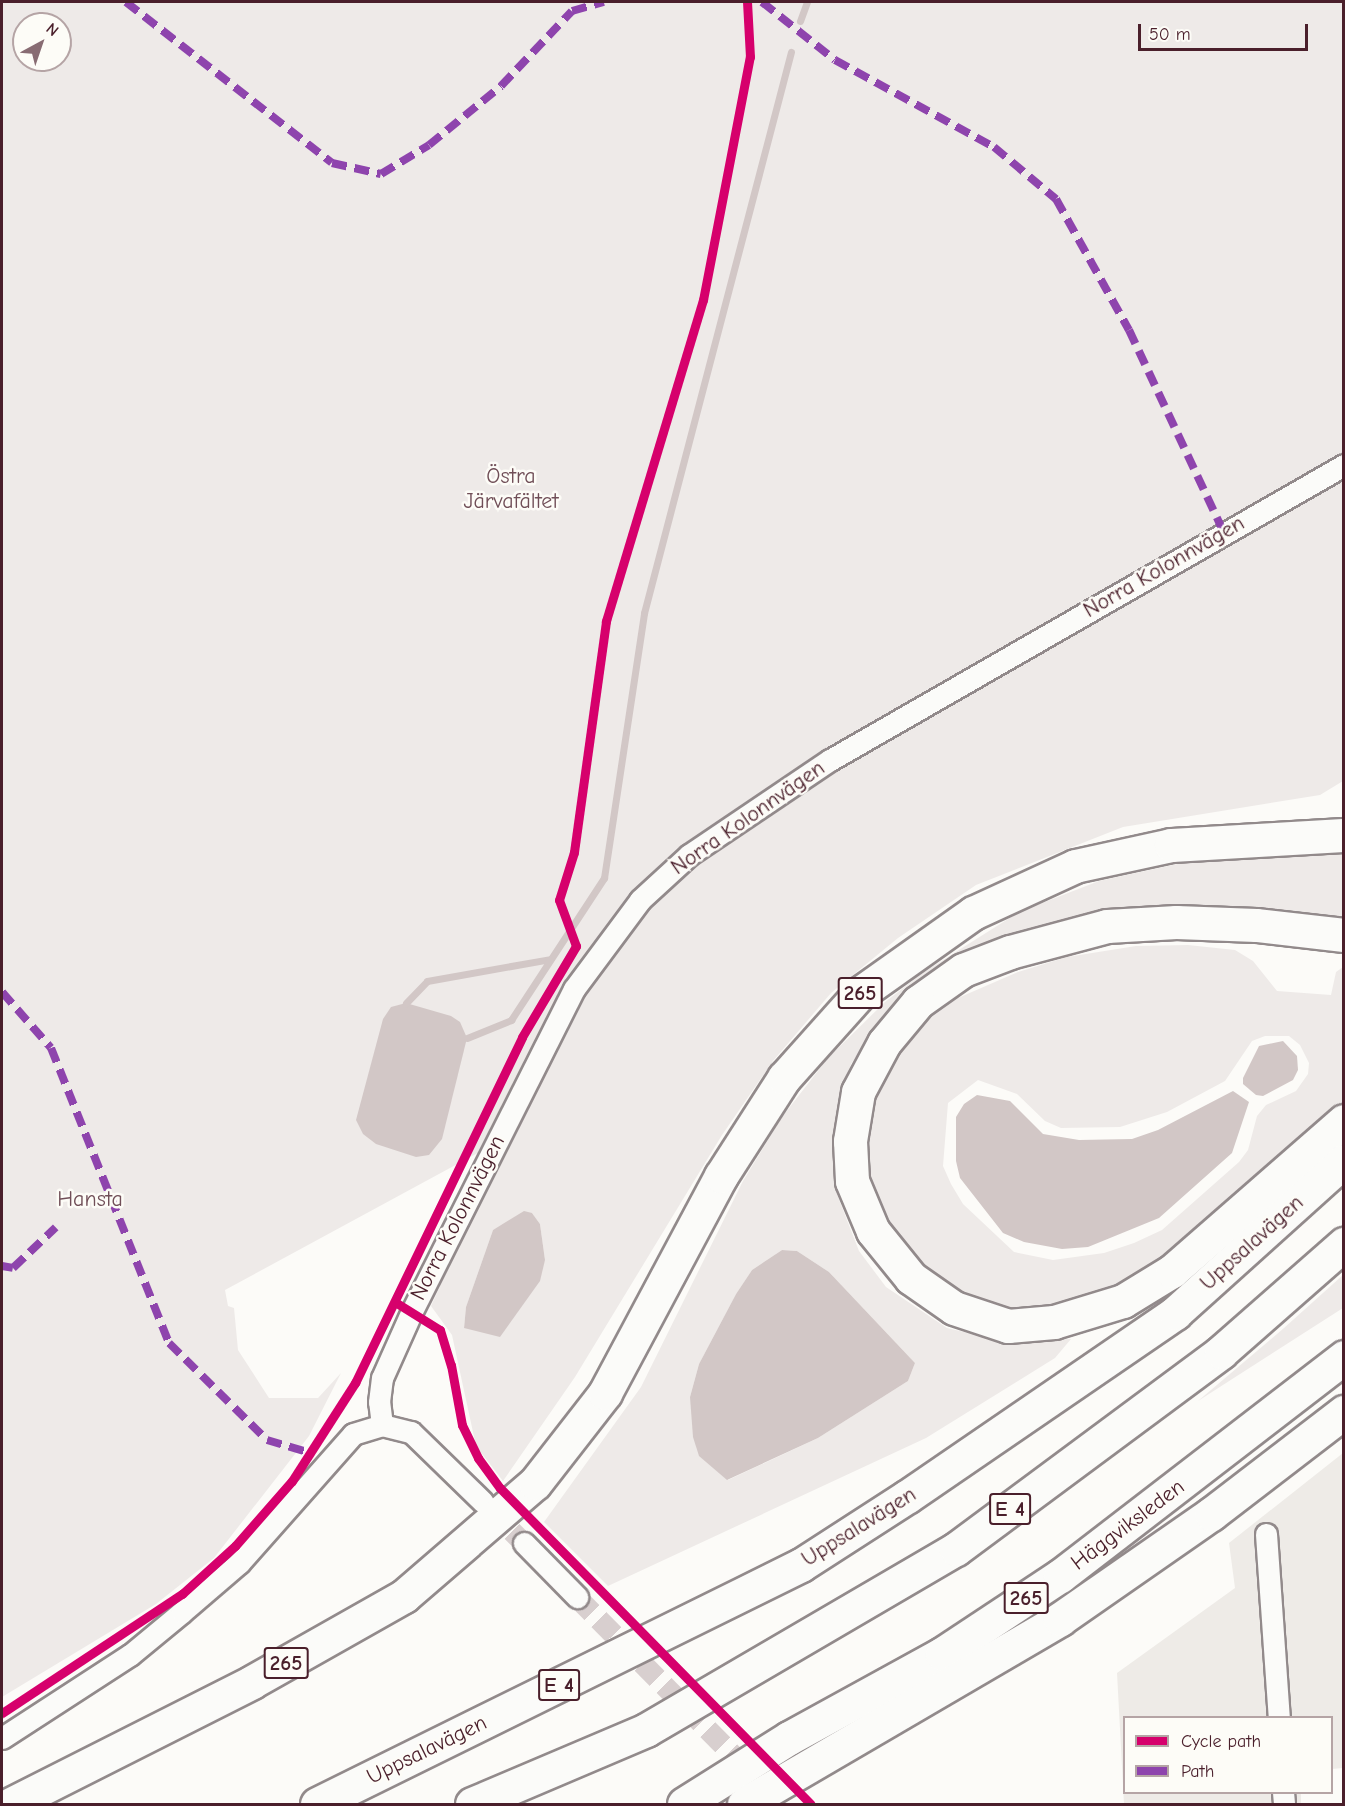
<!DOCTYPE html>
<html>
<head>
<meta charset="utf-8">
<style>
	body { margin:0 }
	#map { position:relative; width:1345px; height:1806px; overflow:hidden; background:#fcfbf8; font-family:"Comic Neue",sans-serif }
	div>[style] { position:absolute }
	.built>* { inset:0; background:#eeebe7 }
	.green>* { inset:0; background:#eeeae8 }
	.water>* { inset:0; background:#d2c7c6 }
	.stream>* { height:7px; margin:-3.5px; padding:0 3.5px; transform-origin:3.5px; border-radius:3.5px; background:#d2c7c6 }
	.minor-tunnel>* { height:21px; margin-top:-10.5px; transform-origin:0; background:repeating-linear-gradient(90deg,#d8cfcf 0 21px,transparent 0 31px) }
	.roads { filter:drop-shadow(2px 0 #928a8b) drop-shadow(-2px 0 #928a8b) drop-shadow(0 2px #928a8b) drop-shadow(0 -2px #928a8b) }
	.minor>* { height:21px; margin:-10.5px; padding:0 10.5px; transform-origin:10.5px; border-radius:10.5px; background:#fbfbf9 }
	.motorway>* { height:33px; margin:-16.5px; padding:0 16.5px; transform-origin:16.5px; border-radius:16.5px; background:#fbfbf9 }
	.quiet>* { height:8px; margin-top:-4px; transform-origin:0; background:repeating-linear-gradient(90deg,#8e44ad 0 15px,transparent 0 23px) }
	.cycleway>* { height:9px; margin:-4.5px; padding:0 4.5px; transform-origin:4.5px; border-radius:4.5px; background:#d6006c }
	span { translate:-50% -50%; white-space:nowrap; text-align:center; line-height:1.15; -webkit-text-stroke:5px #fdfcf7; paint-order:stroke }
	.shield-label span { padding:2px 4px; background:#fdfcf7; border:2px solid; border-radius:4px; -webkit-text-stroke-width:0 }
	.shield-label { font-size:21px; color:#4a1f2b; font-weight:700 }
	.park-label { font-size:22px; color:#704e57 }
	.street-label { font-size:22px; color:#4a1f2b }
	.frame { position:absolute; inset:0; border:3px solid #4a1f2b; pointer-events:none }
	.legend { position:absolute; left:1123px; top:1716px; width:210px; height:78px; box-sizing:border-box; background:#fdfcf7; border:2px solid #b5a4a5; margin:0; padding:8px 10px; list-style:none; font-size:18px; color:#4a1f2b }
	.legend li { display:flex; align-items:center; gap:12px; height:30px }
	.legend b { width:30px; border:2px solid #b5a4a5 }
	.north { position:absolute; left:12px; top:12px; width:60px; height:60px; box-sizing:border-box; background:#fdfcf7; border:2px solid #b5a4a5; border-radius:50%; rotate:40deg; font-size:16px; font-weight:700; line-height:24px; text-align:center; color:#4a1f2b }
	.north::after { content:''; display:block; margin:auto; width:21px; height:27px; background:#886c73; clip-path:polygon(50% 0,100% 100%,50% 72%,0 100%) }
	.scale { position:absolute; left:1138px; top:24px; width:170px; height:27px; box-sizing:border-box; border:3px solid #4a1f2b; border-top:0; padding-left:8px; font-size:18px; line-height:21px; white-space:nowrap; color:#4a1f2b; -webkit-text-stroke:4px #fdfcf7; paint-order:stroke }
</style>
</head>
<body>
<div id="map">
	<div class="built">
		<i style="clip-path:polygon(1343px 1453px,1343px 1768px,1332px 1769px,1332px 1718px,1124px 1718px,1124px 1792px,1301px 1793px,1301px 1804px,1124px 1804px,1117px 1673px,1235px 1588px,1229px 1543px)"></i>
	</div>
	<div class="green">
		<i style="clip-path:polygon(evenodd,2px 2px,1343px 2px,1343px 781px,1320px 795px,1123px 827px,976px 885px,898px 938px,831px 993px,773px 1061px,722px 1135px,575px 1377px,503px 1481px,476px 1446px,452px 1335px,431px 1306px,509px 1136px,225px 1290px,228px 1306px,234px 1308px,238px 1350px,269px 1398px,318px 1398px,341px 1373px,309px 1436px,214px 1558px,156px 1604px,2px 1697px,2px 2px,24px 24px,60px 24px,60px 60px,24px 60px,24px 24px,2px 2px,532px 1213px,540px 1224px,545px 1260px,464px 1328px,466px 1307px,493px 1230px,532px 1213px)"></i>
		<i style="clip-path:polygon(evenodd,1303px 854px,1343px 854px,1343px 920px,1201px 909px,923px 984px,880px 1021px,851px 1064px,836px 1126px,835px 1189px,859px 1251px,886px 1287px,947px 1328px,1007px 1342px,1071px 1339px,1055px 1358px,926px 1438px,608px 1586px,544px 1522px,641px 1387px,743px 1181px,782px 1117px,828px 1058px,885px 1002px,924px 972px,1019px 912px,1099px 881px,1182px 863px,1303px 854px,782px 1250px,797px 1251px,829px 1272px,915px 1363px,908px 1381px,818px 1438px,728px 1480px,690px 1397px,699px 1364px,736px 1294px,752px 1270px,782px 1250px)"></i>
		<i style="clip-path:polygon(evenodd,1188px 945px,1235px 950px,1253px 961px,1277px 991px,1331px 995px,1336px 972px,1343px 967px,1343px 1102px,1157px 1265px,1094px 1296px,1034px 1310px,994px 1306px,961px 1299px,906px 1259px,873px 1198px,866px 1167px,866px 1128px,876px 1090px,889px 1062px,915px 1029px,958px 998px,1018px 972px,1067px 957px,1136px 946px,1188px 945px,1265px 1036px,1289px 1036px,1300px 1045px,1309px 1063px,1308px 1074px,1296px 1091px,1266px 1105px,1257px 1116px,1248px 1150px,1239px 1162px,1162px 1230px,1134px 1243px,1104px 1253px,1053px 1260px,1014px 1252px,963px 1204px,951px 1184px,943px 1166px,948px 1103px,978px 1080px,1017px 1094px,1045px 1121px,1061px 1128px,1120px 1127px,1167px 1112px,1225px 1081px,1252px 1041px,1265px 1036px)"></i>
		<i style="clip-path:polygon(1343px 1275px,1343px 1308px,1198px 1401px,1284px 1328px)"></i>
	</div>
	<div class="water">
		<i style="clip-path:polygon(406px 1003px,451px 1016px,460px 1022px,467px 1038px,442px 1139px,429px 1155px,416px 1157px,376px 1144px,363px 1134px,356px 1120px,383px 1019px,391px 1007px)"></i>
		<i style="clip-path:polygon(1283px 1041px,1297px 1056px,1298px 1070px,1293px 1080px,1263px 1096px,1256px 1095px,1243px 1084px,1243px 1078px,1259px 1046px)"></i>
		<i style="clip-path:polygon(1233px 1091px,1249px 1102px,1232px 1153px,1159px 1218px,1088px 1247px,1062px 1249px,1024px 1242px,1003px 1233px,960px 1178px,956px 1161px,956px 1117px,964px 1104px,977px 1095px,1010px 1101px,1043px 1134px,1079px 1140px,1132px 1139px,1158px 1130px)"></i>
		<i style="clip-path:polygon(524px 1211px,532px 1213px,540px 1224px,545px 1260px,540px 1281px,500px 1337px,464px 1328px,466px 1307px,493px 1230px)"></i>
		<i style="clip-path:polygon(782px 1250px,797px 1251px,829px 1272px,915px 1363px,908px 1381px,818px 1438px,727px 1480px,699px 1456px,693px 1437px,690px 1397px,699px 1364px,736px 1294px,752px 1270px)"></i>
	</div>
	<div class="stream">
		<i style="left:800px;top:21px;width:20px;rotate:-70deg"></i>
		<i style="left:406px;top:1003px;width:30px;rotate:-46deg"></i>
		<i style="left:427px;top:981px;width:125px;rotate:-10.1deg"></i>
		<i style="left:467px;top:1038px;width:48px;rotate:-22.2deg"></i>
		<i style="left:511px;top:1020px;width:170px;rotate:-56.8deg"></i>
		<i style="left:604px;top:878px;width:268px;rotate:-81.4deg"></i>
		<i style="left:644px;top:613px;width:580px;rotate:-75.32deg"></i>
	</div>
	<div class="minor-tunnel">
		<i style="left:490px;top:1509px;width:48px;rotate:45deg"></i>
		<i style="left:577px;top:1597px;width:291px;rotate:45.3deg"></i>
	</div>
	<div class="roads">
		<div class="minor">
			<i style="left:382px;top:1425px;width:23px;rotate:-97deg"></i>
			<i style="left:379px;top:1402px;width:24px;rotate:-83deg"></i>
			<i style="left:382px;top:1378px;width:73px;rotate:-65.9deg"></i>
			<i style="left:412px;top:1311px;width:360px;rotate:-63.3deg"></i>
			<i style="left:574px;top:989px;width:111px;rotate:-53.4deg"></i>
			<i style="left:640px;top:900px;width:67px;rotate:-42.6deg"></i>
			<i style="left:689px;top:855px;width:170px;rotate:-34deg"></i>
			<i style="left:830px;top:760px;width:593px;rotate:-29.85deg"></i>
			<i style="left:1266px;top:1534px;width:184px;rotate:86deg"></i>
			<i style="left:524px;top:1543px;width:76px;rotate:45.5deg"></i>
			<i style="left:2px;top:1738px;width:153px;rotate:-33deg"></i>
			<i style="left:130px;top:1655px;width:67px;rotate:-39.6deg"></i>
			<i style="left:182px;top:1612px;width:75px;rotate:-40.7deg"></i>
			<i style="left:239px;top:1563px;width:172px;rotate:-48.5deg"></i>
			<i style="left:353px;top:1434px;width:30px;rotate:-17deg"></i>
			<i style="left:382px;top:1425px;width:30px;rotate:14deg"></i>
			<i style="left:411px;top:1432px;width:100px;rotate:44.2deg"></i>
			<i style="left:1283px;top:1792px;width:12px;rotate:85deg"></i>
		</div>
		<div class="motorway">
			<i style="left:1344px;top:935px;width:89px;rotate:-173.5deg"></i>
			<i style="left:1256px;top:925px;width:80px;rotate:-177.9deg"></i>
			<i style="left:1176px;top:922px;width:69px;rotate:176.7deg"></i>
			<i style="left:1107px;top:926px;width:100px;rotate:165deg"></i>
			<i style="left:1010px;top:952px;width:50px;rotate:159deg"></i>
			<i style="left:963px;top:970px;width:55px;rotate:144.6deg"></i>
			<i style="left:918px;top:1002px;width:53px;rotate:129.7deg"></i>
			<i style="left:884px;top:1043px;width:55px;rotate:118deg"></i>
			<i style="left:858px;top:1092px;width:50px;rotate:99.3deg"></i>
			<i style="left:850px;top:1141px;width:40px;rotate:87.1deg"></i>
			<i style="left:852px;top:1181px;width:54px;rotate:67.2deg"></i>
			<i style="left:873px;top:1231px;width:60px;rotate:51deg"></i>
			<i style="left:911px;top:1278px;width:52px;rotate:34.9deg"></i>
			<i style="left:954px;top:1308px;width:57px;rotate:18.4deg"></i>
			<i style="left:1008px;top:1326px;width:46px;rotate:-5deg"></i>
			<i style="left:1054px;top:1322px;width:72px;rotate:-16.9deg"></i>
			<i style="left:1123px;top:1301px;width:57px;rotate:-31.5deg"></i>
			<i style="left:1172px;top:1271px;width:228px;rotate:-41.1deg"></i>
			<i style="left:11px;top:1804px;width:270px;rotate:-26.8deg"></i>
			<i style="left:252px;top:1682px;width:175px;rotate:-29.5deg"></i>
			<i style="left:404px;top:1596px;width:173px;rotate:-40.8deg"></i>
			<i style="left:535px;top:1483px;width:114px;rotate:-52.1deg"></i>
			<i style="left:605px;top:1393px;width:246px;rotate:-61.9deg"></i>
			<i style="left:721px;top:1176px;width:117px;rotate:-57.3deg"></i>
			<i style="left:784px;top:1078px;width:113px;rotate:-48.2deg"></i>
			<i style="left:859px;top:994px;width:140px;rotate:-35.4deg"></i>
			<i style="left:973px;top:913px;width:112px;rotate:-24.7deg"></i>
			<i style="left:1075px;top:866px;width:98px;rotate:-12.3deg"></i>
			<i style="left:1171px;top:845px;width:173px;rotate:-3.3deg"></i>
			<i style="left:317px;top:1804px;width:540px;rotate:-26.28deg"></i>
			<i style="left:801px;top:1565px;width:127px;rotate:-32.8deg"></i>
			<i style="left:908px;top:1496px;width:324px;rotate:-34.4deg"></i>
			<i style="left:1175px;top:1313px;width:227px;rotate:-42deg"></i>
			<i style="left:472px;top:1804px;width:189px;rotate:-23deg"></i>
			<i style="left:646px;top:1730px;width:359px;rotate:-30.3deg"></i>
			<i style="left:956px;top:1549px;width:330px;rotate:-36.6deg"></i>
			<i style="left:1221px;top:1352px;width:164px;rotate:-41.3deg"></i>
			<i style="left:684px;top:1804px;width:124px;rotate:-32.2deg"></i>
			<i style="left:789px;top:1738px;width:175px;rotate:-28.8deg"></i>
			<i style="left:942px;top:1654px;width:141px;rotate:-33.5deg"></i>
			<i style="left:1060px;top:1576px;width:359px;rotate:-37.6deg"></i>
			<i style="left:744px;top:1804px;width:366px;rotate:-30.3deg"></i>
			<i style="left:1060px;top:1619px;width:184px;rotate:-34.8deg"></i>
			<i style="left:1211px;top:1514px;width:168px;rotate:-37.5deg"></i>
		</div>
	</div>
	<div class="quiet">
		<i style="left:126px;top:2px;width:261px;rotate:38deg"></i>
		<i style="left:332px;top:163px;width:50px;rotate:12.7deg"></i>
		<i style="left:381px;top:174px;width:56px;rotate:-31.1deg"></i>
		<i style="left:429px;top:145px;width:93px;rotate:-39.3deg"></i>
		<i style="left:501px;top:86px;width:103px;rotate:-46.6deg"></i>
		<i style="left:572px;top:11px;width:33px;rotate:-16deg"></i>
		<i style="left:762px;top:2px;width:93px;rotate:38.5deg"></i>
		<i style="left:835px;top:60px;width:181px;rotate:28.7deg"></i>
		<i style="left:994px;top:147px;width:81px;rotate:40deg"></i>
		<i style="left:1056px;top:199px;width:150px;rotate:60.9deg"></i>
		<i style="left:1129px;top:330px;width:224px;rotate:64.9deg"></i>
		<i style="left:2px;top:992px;width:74px;rotate:48.8deg"></i>
		<i style="left:51px;top:1048px;width:318px;rotate:68.2deg"></i>
		<i style="left:169px;top:1343px;width:138px;rotate:44.7deg"></i>
		<i style="left:267px;top:1440px;width:46px;rotate:16.5deg"></i>
		<i style="left:2px;top:1266px;width:11px;rotate:10deg"></i>
		<i style="left:13px;top:1268px;width:59px;rotate:-43.6deg"></i>
	</div>
	<div class="cycleway">
		<i style="left:395px;top:1302px;width:53px;rotate:31.9deg"></i>
		<i style="left:440px;top:1330px;width:37px;rotate:73deg"></i>
		<i style="left:451px;top:1365px;width:61px;rotate:79.6deg"></i>
		<i style="left:462px;top:1425px;width:37px;rotate:64deg"></i>
		<i style="left:478px;top:1458px;width:37px;rotate:54deg"></i>
		<i style="left:500px;top:1488px;width:443px;rotate:45.5deg"></i>
		<i style="left:2px;top:1713px;width:216px;rotate:-33.5deg"></i>
		<i style="left:182px;top:1594px;width:72px;rotate:-42.2deg"></i>
		<i style="left:235px;top:1546px;width:86px;rotate:-48.8deg"></i>
		<i style="left:292px;top:1481px;width:117px;rotate:-57.3deg"></i>
		<i style="left:355px;top:1383px;width:384px;rotate:-64.2deg"></i>
		<i style="left:522px;top:1037px;width:106px;rotate:-59.3deg"></i>
		<i style="left:576px;top:946px;width:49px;rotate:-110.3deg"></i>
		<i style="left:559px;top:900px;width:50px;rotate:-72.6deg"></i>
		<i style="left:574px;top:852px;width:233px;rotate:-82.1deg"></i>
		<i style="left:606px;top:621px;width:335px;rotate:-73.2deg"></i>
		<i style="left:703px;top:300px;width:248px;rotate:-79.1deg"></i>
		<i style="left:750px;top:57px;width:55px;rotate:-93.1deg"></i>
	</div>
	<div class="shield-label">
		<span style="left:860px;top:993px">265</span>
		<span style="left:1010px;top:1509px">E 4</span>
		<span style="left:1026px;top:1598px">265</span>
		<span style="left:286px;top:1663px">265</span>
		<span style="left:559px;top:1685px">E 4</span>
	</div>
	<div class="park-label">
		<span style="left:511px;top:489px">Östra<br>Järvafältet</span>
		<span style="left:90px;top:1200px">Hansta</span>
	</div>
	<div class="street-label">
		<span style="left:1164px;top:567px;rotate:-30deg">Norra Kolonnvägen</span>
		<span style="left:748px;top:818px;rotate:-35deg">Norra Kolonnvägen</span>
		<span style="left:458px;top:1218px;rotate:-63deg">Norra Kolonnvägen</span>
		<span style="left:1252px;top:1243px;rotate:-42deg">Uppsalavägen</span>
		<span style="left:1128px;top:1525px;rotate:-37deg">Häggviksleden</span>
		<span style="left:859px;top:1527px;rotate:-32deg">Uppsalavägen</span>
		<span style="left:427px;top:1750px;rotate:-26deg">Uppsalavägen</span>
	</div>
	<div class="frame"></div>
	<ul class="legend">
	<li><b style="height:8px;background:#d6006c"></b>Cycle path</li>
	<li><b style="height:8px;background:#8e44ad"></b>Path</li>
	</ul>
	<div class="north">N</div>
	<div class="scale">50 m</div>
</div>
</body>
</html>
